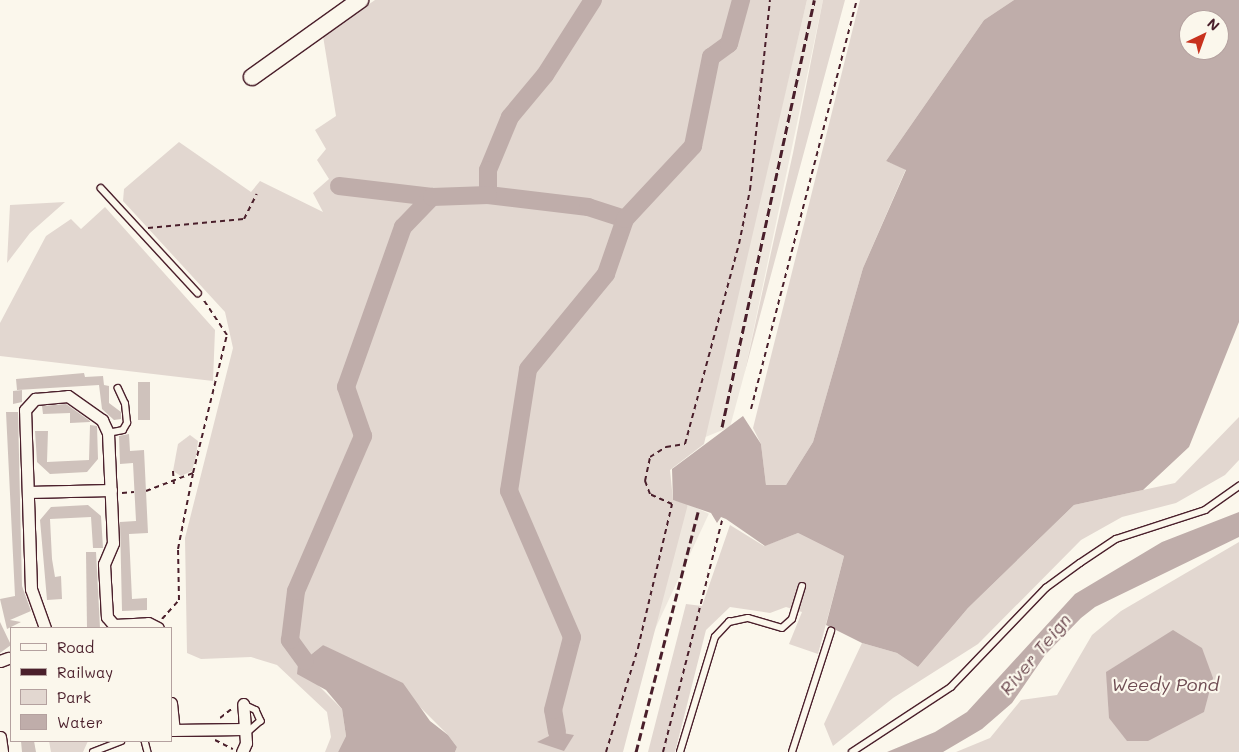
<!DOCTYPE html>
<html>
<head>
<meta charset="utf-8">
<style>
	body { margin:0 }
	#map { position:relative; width:1239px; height:752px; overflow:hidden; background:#fbf7ec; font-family:Mali,sans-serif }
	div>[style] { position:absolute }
	.built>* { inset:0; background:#eee7de; transform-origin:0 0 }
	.green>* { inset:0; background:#e2d7d0 }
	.water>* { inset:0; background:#bfadaa }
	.river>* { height:18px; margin:-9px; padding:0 9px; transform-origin:9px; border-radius:9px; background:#bfadaa }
	.building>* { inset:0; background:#cfc2bc; transform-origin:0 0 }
	.path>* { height:2px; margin-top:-1px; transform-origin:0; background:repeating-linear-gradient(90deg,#4a1f2b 0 5px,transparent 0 9px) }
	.roads { filter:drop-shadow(1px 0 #4a1f2b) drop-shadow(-1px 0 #4a1f2b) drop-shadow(0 1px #4a1f2b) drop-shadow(0 -1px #4a1f2b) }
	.lane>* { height:5.5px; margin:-2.75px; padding:0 2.75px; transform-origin:2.75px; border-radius:2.75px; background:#fbf7ec }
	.street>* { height:11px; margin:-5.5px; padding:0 5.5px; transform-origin:5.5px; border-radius:5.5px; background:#fbf7ec }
	.secondary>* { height:16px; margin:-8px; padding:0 8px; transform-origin:8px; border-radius:8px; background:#fbf7ec }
	.rail>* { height:3px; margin-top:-1.5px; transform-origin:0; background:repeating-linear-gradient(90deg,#4a1f2b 0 8px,transparent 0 12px) }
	span { translate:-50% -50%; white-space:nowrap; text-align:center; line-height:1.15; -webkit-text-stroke:4.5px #fbf7ec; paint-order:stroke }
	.water-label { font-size:18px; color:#6d4a51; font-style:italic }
	.legend { position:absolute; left:10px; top:627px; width:162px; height:115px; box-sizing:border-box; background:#fbf7ec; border:1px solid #b4a19f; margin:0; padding:6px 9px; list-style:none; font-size:15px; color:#4a1f2b }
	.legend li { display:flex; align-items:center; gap:10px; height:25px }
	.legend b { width:25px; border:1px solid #b4a19f }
	.north { position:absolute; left:1179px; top:10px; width:50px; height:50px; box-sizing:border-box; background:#fbf7ec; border:1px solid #b4a19f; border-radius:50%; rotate:42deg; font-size:14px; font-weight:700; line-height:20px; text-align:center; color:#4a1f2b }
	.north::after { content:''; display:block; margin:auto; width:18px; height:22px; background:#c8321e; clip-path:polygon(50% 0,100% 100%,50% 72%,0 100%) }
</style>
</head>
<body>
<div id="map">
	<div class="built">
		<i style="clip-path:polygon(807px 0,823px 0,744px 375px,730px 427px,703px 438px)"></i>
		<i style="left:688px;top:504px;width:23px;height:256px;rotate:25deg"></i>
	</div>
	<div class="green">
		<i style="clip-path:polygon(375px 0,807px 0,704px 444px,670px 470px,673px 500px,688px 504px,623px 752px,455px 752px,457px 747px,448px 735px,418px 705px,323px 645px,298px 665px,342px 709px,346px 736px,338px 752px,325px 752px,331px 737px,327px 712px,277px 665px,251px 657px,201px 659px,187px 653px,185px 538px,233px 348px,225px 312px,123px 201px,124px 189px,179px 142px,251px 192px,260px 181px,323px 212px,313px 193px,329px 179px,317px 160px,326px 149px,315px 130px,336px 116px,323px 36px)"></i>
		<i style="clip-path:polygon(823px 0,845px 0,744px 375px,793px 153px)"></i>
		<i style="clip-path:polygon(860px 0,1014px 0,984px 20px,886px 161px,906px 169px,863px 268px,813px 442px,786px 485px,775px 487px,766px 485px,761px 444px,753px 428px)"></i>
		<i style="clip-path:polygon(65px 202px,30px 233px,7px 263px,10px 205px)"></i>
		<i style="clip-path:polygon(105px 207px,215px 330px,213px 381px,0 356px,0 323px,46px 236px,71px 219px,81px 229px)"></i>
		<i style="clip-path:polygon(1239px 417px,1239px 460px,1225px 475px,1176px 503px,1122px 517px,1081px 540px,978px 644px,893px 698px,833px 746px,824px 724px,862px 643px,897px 653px,918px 667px,968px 608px,1074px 505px,1175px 483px)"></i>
		<i style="clip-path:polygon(190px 435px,198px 441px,196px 456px,192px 471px,181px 476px,173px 471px,178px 444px)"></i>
		<i style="clip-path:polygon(730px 525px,764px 546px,798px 533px,844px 556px,818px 654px,789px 644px,802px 612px,786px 607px,770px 613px,730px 607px,706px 630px,675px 752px,648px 752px,686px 604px,702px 606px)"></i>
		<i style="clip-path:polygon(1239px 542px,1239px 752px,956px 752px,990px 738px,1021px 700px,1057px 695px,1092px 635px,1121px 611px)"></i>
		<i style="clip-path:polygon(49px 741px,88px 741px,83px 752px,51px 752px)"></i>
	</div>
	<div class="water">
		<i style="clip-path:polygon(evenodd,1014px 0,1239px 0,1239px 322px,1189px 447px,1143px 490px,1074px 505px,968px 608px,918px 667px,897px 653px,862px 643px,826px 625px,844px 556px,798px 533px,765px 546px,726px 519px,721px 517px,717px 523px,711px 513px,673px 500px,672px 469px,743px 416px,761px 444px,766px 485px,786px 485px,813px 442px,863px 268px,906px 170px,886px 161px,984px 20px,1014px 0,1189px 20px,1219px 20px,1219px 50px,1189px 50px,1189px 20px)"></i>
		<i style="clip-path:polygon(1239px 512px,1239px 537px,1095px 607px,1081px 618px,1045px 655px,1012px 703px,982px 729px,943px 752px,887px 752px,935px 732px,967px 712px,1075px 594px,1162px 542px)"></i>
		<i style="clip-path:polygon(1173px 630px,1202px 648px,1213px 678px,1204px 712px,1148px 741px,1127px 741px,1109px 718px,1106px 672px)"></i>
		<i style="clip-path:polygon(323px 645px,403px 683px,430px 721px,448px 735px,457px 747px,455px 752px,338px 752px,346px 736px,342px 709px,326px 690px,297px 674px,298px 665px)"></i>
		<i style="clip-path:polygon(557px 732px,574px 735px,564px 751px,537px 742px)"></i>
	</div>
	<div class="river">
		<i style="left:593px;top:0;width:89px;rotate:122.6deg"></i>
		<i style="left:545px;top:75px;width:55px;rotate:129.8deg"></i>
		<i style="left:510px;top:117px;width:57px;rotate:112.5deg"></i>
		<i style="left:488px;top:170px;width:25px;rotate:90deg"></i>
		<i style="left:488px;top:195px;width:101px;rotate:6.8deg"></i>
		<i style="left:588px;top:207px;width:39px;rotate:18deg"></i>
		<i style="left:339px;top:186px;width:94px;rotate:6.7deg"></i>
		<i style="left:305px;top:661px;width:26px;rotate:-126deg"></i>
		<i style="left:290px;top:640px;width:49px;rotate:-83deg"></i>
		<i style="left:296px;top:591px;width:169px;rotate:-66.6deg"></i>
		<i style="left:363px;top:436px;width:52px;rotate:-109.1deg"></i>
		<i style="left:346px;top:387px;width:170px;rotate:-70.4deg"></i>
		<i style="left:403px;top:227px;width:42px;rotate:-46deg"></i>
		<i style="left:432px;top:197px;width:56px;rotate:-2deg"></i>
		<i style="left:557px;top:732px;width:22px;rotate:-100deg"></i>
		<i style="left:553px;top:710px;width:75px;rotate:-75.4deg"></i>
		<i style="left:572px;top:637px;width:159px;rotate:-113.3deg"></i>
		<i style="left:509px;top:491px;width:123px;rotate:-81.1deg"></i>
		<i style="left:528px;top:369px;width:123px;rotate:-50.6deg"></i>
		<i style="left:606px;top:274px;width:58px;rotate:-70.9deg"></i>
		<i style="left:625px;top:219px;width:100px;rotate:-47deg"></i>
		<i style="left:693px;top:146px;width:91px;rotate:-78.6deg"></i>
		<i style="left:711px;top:57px;width:22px;rotate:-36deg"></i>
		<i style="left:729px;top:44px;width:46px;rotate:-74.7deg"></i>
	</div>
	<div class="building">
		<i style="clip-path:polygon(84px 373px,85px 377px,103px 376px,104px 385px,109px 386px,109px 403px,121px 412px,121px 419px,114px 420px,102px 409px,99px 385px,17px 390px,16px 379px)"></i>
		<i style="left:138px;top:382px;width:12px;height:38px"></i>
		<i style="clip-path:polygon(22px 390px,22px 402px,13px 404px,13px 391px)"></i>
		<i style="clip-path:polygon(66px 404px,90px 421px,90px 422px,70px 423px,70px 413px,43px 414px,42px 406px)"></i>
		<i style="clip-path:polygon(6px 412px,18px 412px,22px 586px,31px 611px,10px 620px,21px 622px,7px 629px,0 599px,15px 596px)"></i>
		<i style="clip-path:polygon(90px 425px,97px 426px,98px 459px,87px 472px,50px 474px,37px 462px,35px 431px,48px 431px,47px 462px,89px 460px)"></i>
		<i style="clip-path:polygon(129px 434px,130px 451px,144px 450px,148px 533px,129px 534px,132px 599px,147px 598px,147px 610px,122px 611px,120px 522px,136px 521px,133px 463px,120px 464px,119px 436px)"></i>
		<i style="clip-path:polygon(88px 505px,101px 516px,103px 548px,93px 548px,91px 517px,50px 519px,52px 559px,55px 577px,61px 576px,62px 599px,47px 600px,40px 520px,51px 507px)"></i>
		<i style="clip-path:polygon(86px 552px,96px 552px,100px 628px,87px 628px)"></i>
		<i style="clip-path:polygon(0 622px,11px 645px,0 653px)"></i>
		<i style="clip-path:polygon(21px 741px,34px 741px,36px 752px,22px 752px)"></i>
	</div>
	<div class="path">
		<i style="left:148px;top:228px;width:96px;rotate:-5.4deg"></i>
		<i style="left:244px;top:219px;width:28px;rotate:-63deg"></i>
		<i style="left:751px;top:409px;width:423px;rotate:-75.5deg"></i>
		<i style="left:173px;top:471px;width:13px;rotate:86deg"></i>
		<i style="left:146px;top:491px;width:50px;rotate:-21deg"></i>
		<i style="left:193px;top:473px;width:142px;rotate:-76.2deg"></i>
		<i style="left:227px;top:335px;width:43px;rotate:-123.7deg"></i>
		<i style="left:122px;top:493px;width:12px;rotate:-5deg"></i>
		<i style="left:162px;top:619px;width:25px;rotate:-48deg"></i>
		<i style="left:179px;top:600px;width:51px;rotate:-91.1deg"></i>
		<i style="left:178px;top:549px;width:77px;rotate:-78.8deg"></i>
		<i style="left:220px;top:718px;width:16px;rotate:-38deg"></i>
		<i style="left:215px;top:740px;width:20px;rotate:27deg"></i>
		<i style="left:606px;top:752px;width:109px;rotate:-72.9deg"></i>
		<i style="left:638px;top:648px;width:148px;rotate:-76.7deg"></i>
		<i style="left:672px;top:504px;width:24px;rotate:-156deg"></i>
		<i style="left:650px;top:494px;width:14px;rotate:-111deg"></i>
		<i style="left:645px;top:481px;width:25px;rotate:-78deg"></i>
		<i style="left:650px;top:457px;width:19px;rotate:-32deg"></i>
		<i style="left:666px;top:447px;width:19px;rotate:-9deg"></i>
		<i style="left:685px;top:444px;width:207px;rotate:-74.9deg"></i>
		<i style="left:739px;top:244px;width:55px;rotate:-78.5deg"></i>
		<i style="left:750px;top:190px;width:191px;rotate:-84deg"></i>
		<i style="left:663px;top:752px;width:239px;rotate:-75.7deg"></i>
	</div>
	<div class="roads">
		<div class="lane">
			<i style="left:101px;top:188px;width:143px;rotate:47.3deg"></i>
			<i style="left:108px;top:433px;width:15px;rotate:-11deg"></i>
			<i style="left:123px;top:430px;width:8px;rotate:-60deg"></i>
			<i style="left:127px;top:423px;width:19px;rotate:-96deg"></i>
			<i style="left:125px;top:404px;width:17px;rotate:-115deg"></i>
			<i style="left:243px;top:704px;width:14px;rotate:25deg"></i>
			<i style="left:256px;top:710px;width:12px;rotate:66deg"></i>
			<i style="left:261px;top:721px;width:21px;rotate:139deg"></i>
			<i style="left:145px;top:741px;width:11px;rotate:75deg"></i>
			<i style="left:93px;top:752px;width:30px;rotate:-21deg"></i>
			<i style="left:680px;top:752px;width:120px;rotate:-73.1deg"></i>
			<i style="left:715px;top:637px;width:21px;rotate:-47deg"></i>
			<i style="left:729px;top:622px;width:19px;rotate:-12deg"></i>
			<i style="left:748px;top:618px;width:35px;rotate:16deg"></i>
			<i style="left:782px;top:628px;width:13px;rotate:-42deg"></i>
			<i style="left:792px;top:619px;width:34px;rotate:-73deg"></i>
			<i style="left:792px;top:752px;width:127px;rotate:-72.1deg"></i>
			<i style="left:852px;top:752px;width:118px;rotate:-33.3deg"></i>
			<i style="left:951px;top:687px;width:137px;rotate:-46.2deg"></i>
			<i style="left:1046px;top:588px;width:42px;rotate:-36.3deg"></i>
			<i style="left:1080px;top:563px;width:43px;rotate:-33.7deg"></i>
			<i style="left:1116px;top:539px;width:94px;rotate:-18deg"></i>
			<i style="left:1205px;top:510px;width:42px;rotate:-35.2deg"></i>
		</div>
		<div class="street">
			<i style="left:28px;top:492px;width:83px;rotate:-1.4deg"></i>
			<i style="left:45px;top:628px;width:41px;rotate:-109.7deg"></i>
			<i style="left:31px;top:589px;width:179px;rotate:-91.9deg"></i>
			<i style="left:25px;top:410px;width:15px;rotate:-48deg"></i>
			<i style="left:35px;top:399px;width:33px;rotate:-5deg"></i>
			<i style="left:68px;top:396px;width:42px;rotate:35.2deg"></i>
			<i style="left:102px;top:420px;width:14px;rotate:65deg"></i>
			<i style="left:108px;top:433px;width:110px;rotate:87.4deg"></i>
			<i style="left:113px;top:543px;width:23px;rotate:113deg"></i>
			<i style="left:104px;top:564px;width:53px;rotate:86.8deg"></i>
			<i style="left:107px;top:617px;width:11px;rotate:49deg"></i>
			<i style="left:114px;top:625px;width:34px;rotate:-3deg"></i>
			<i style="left:148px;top:623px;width:11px;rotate:27deg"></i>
			<i style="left:0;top:661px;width:9px;rotate:-21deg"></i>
			<i style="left:171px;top:703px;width:27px;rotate:84deg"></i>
			<i style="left:171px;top:730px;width:73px;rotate:-0.8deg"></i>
			<i style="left:0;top:737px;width:15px;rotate:82deg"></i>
			<i style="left:242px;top:752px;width:10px;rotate:-66deg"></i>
			<i style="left:246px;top:743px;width:39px;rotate:-94deg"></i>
		</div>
		<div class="secondary">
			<i style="left:252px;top:77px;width:133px;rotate:-35.5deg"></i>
		</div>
	</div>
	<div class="rail">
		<i style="left:722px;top:427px;width:437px;rotate:-77.8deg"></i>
		<i style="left:636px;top:752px;width:251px;rotate:-75.5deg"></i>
	</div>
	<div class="water-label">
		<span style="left:1035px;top:654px;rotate:-50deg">River Teign</span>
		<span style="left:1165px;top:684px">Weedy Pond</span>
	</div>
	<ul class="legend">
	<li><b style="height:6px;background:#fbf7ec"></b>Road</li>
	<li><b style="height:6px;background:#4a1f2b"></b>Railway</li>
	<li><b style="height:14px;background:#e2d7d0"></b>Park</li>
	<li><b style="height:14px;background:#bfadaa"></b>Water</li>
	</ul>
	<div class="north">N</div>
</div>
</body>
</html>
